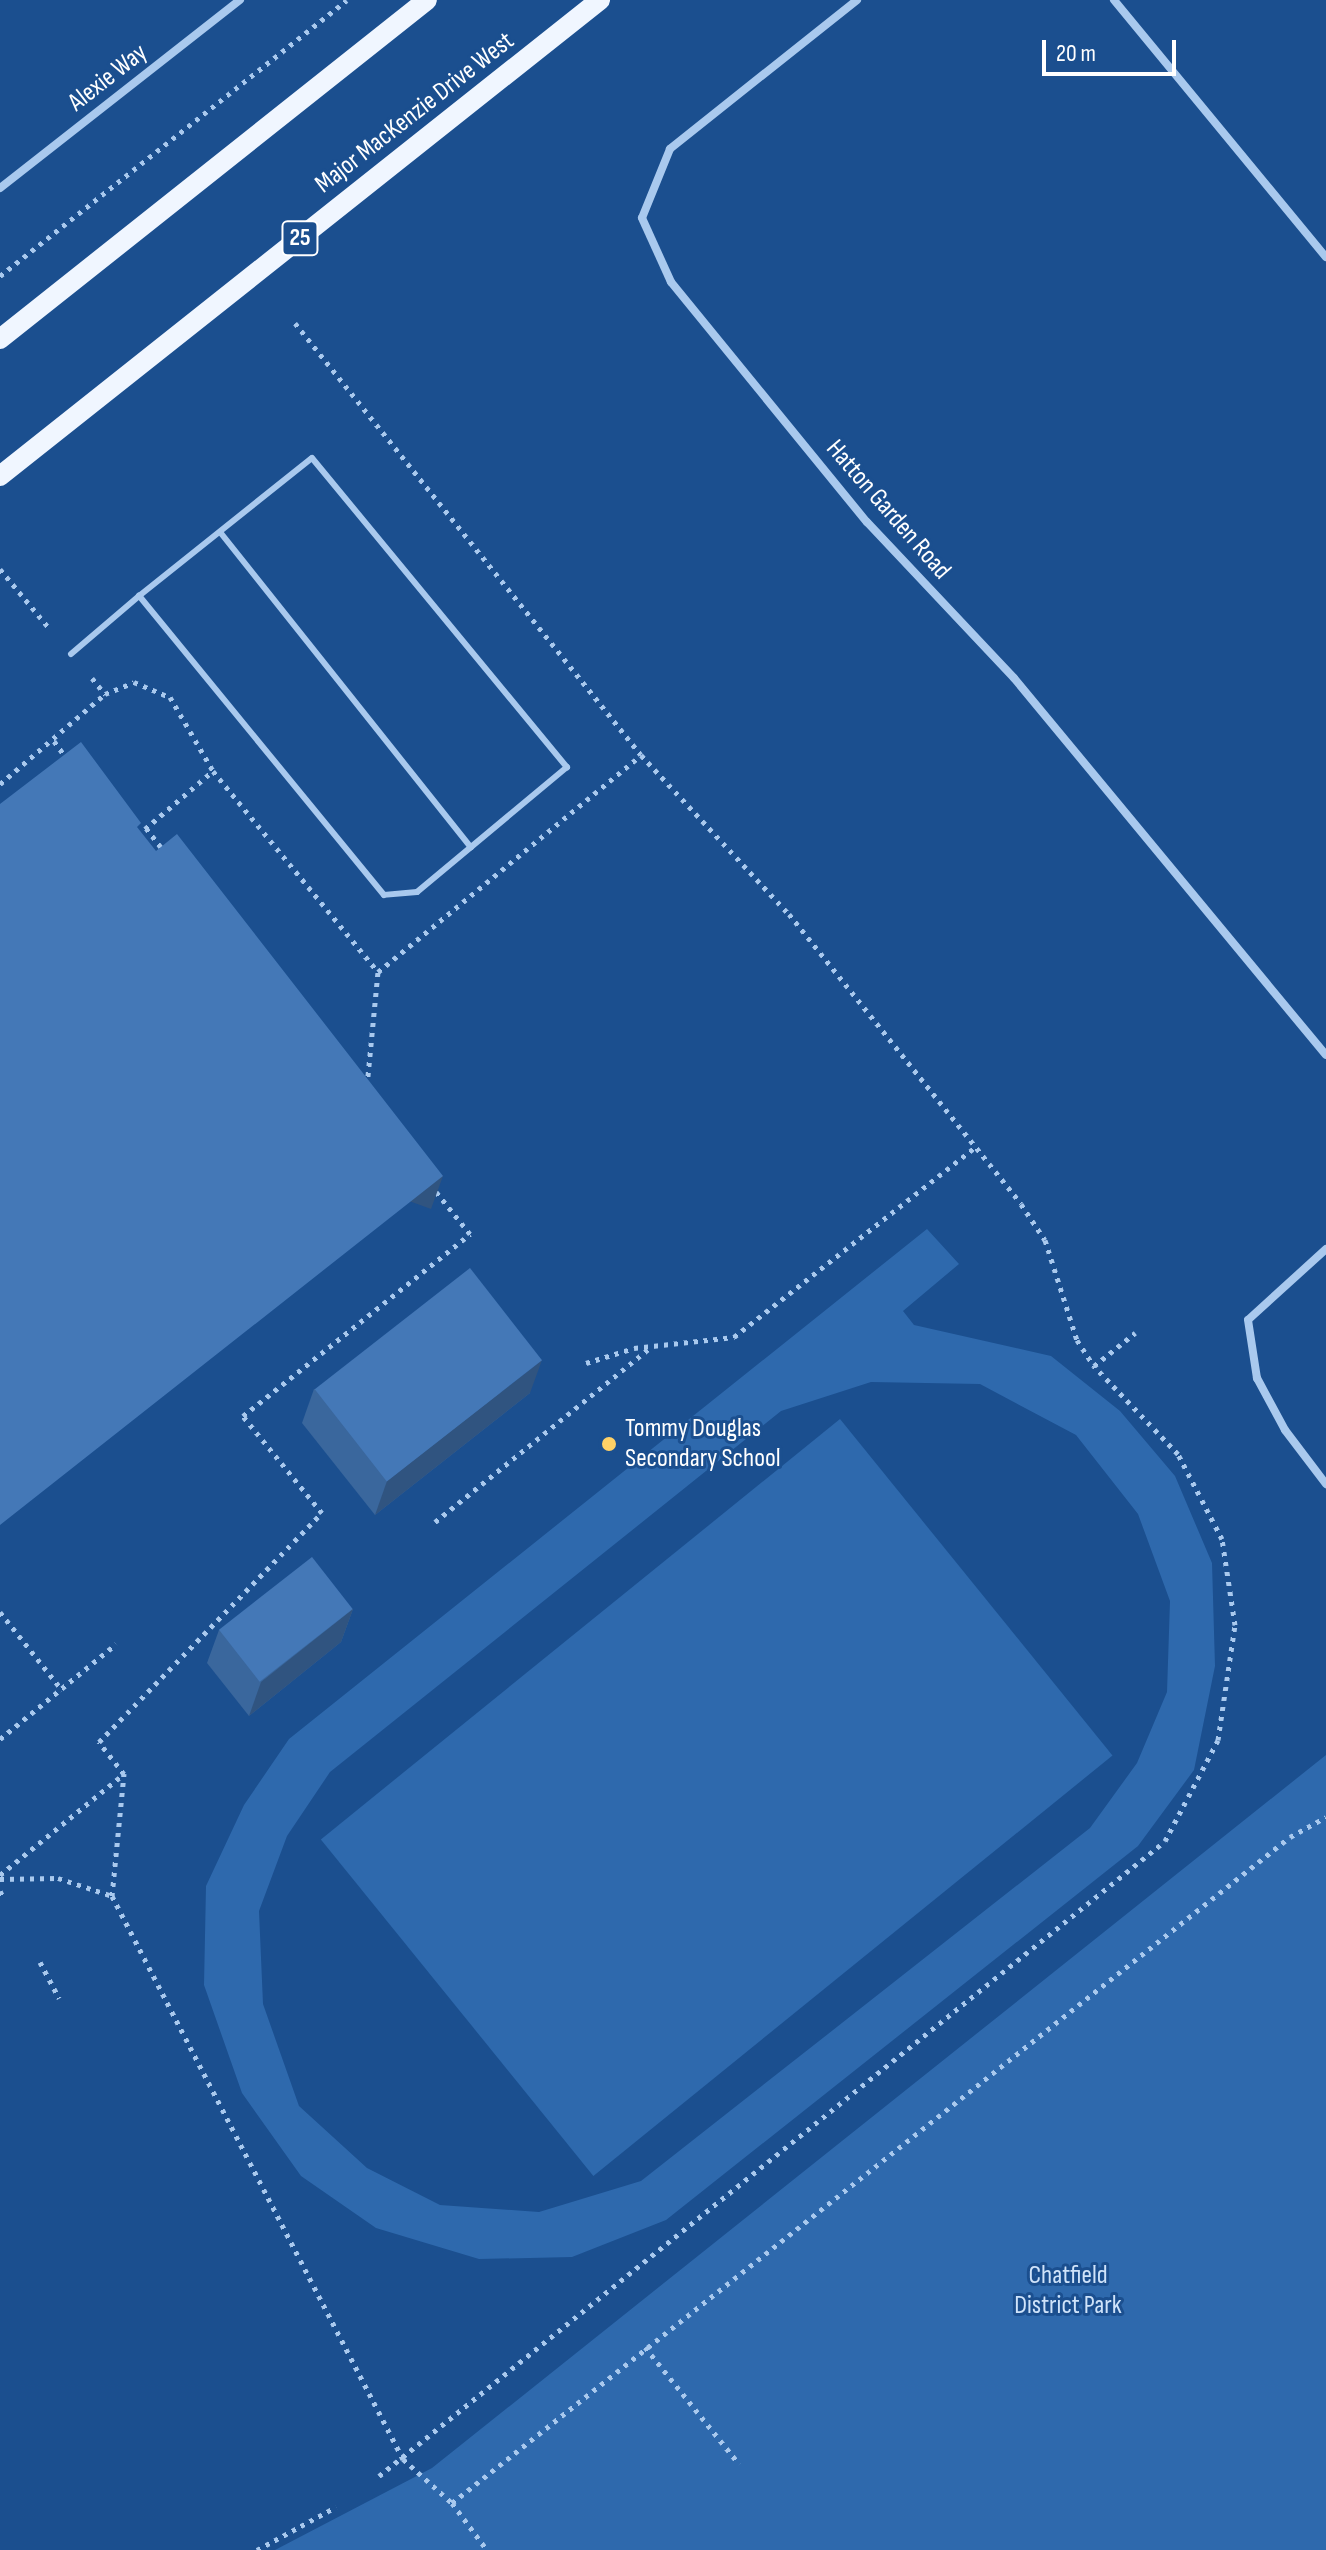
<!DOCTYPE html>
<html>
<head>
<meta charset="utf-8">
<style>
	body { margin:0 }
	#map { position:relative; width:1326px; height:2550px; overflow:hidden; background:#1b4f8f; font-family:"Sofia Sans Condensed",sans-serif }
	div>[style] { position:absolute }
	.green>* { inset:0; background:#2e69ad; transform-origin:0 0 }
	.path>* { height:5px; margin-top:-2.5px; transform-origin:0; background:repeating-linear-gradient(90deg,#a9c9ee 0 4px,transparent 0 10px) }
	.service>* { height:6px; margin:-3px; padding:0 3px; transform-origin:3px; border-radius:3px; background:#a9c9ee }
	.minor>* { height:8px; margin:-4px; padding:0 4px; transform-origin:4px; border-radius:4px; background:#a9c9ee }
	.primary>* { height:20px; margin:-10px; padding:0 10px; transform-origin:10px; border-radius:10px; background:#f0f6ff }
	.wall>* { inset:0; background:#3a679d }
	.shaded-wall>* { inset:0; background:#305480; transform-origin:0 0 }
	.building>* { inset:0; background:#4478b7; transform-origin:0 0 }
	.dots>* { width:22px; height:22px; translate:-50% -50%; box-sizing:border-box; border:4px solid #1b4f8f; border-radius:50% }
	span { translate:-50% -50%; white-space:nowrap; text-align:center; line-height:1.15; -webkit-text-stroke:6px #1b4f8f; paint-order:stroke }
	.shield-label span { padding:2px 6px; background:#1b4f8f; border:2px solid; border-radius:6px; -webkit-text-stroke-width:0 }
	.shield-label { font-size:24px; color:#fff; font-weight:700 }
	.street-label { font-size:26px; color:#fff }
	.poi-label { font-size:26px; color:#fff }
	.left { translate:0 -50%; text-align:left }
	.park-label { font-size:26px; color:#cfe3fa }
	.scale { position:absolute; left:1042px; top:40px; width:134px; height:36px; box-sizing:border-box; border:4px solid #fff; border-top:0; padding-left:10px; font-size:24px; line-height:28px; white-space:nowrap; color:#fff; -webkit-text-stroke:6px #1b4f8f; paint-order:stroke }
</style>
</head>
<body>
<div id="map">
	<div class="green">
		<i style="clip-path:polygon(evenodd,927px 1229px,959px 1264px,903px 1311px,914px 1325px,1051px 1356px,1120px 1411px,1175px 1476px,1212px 1563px,1215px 1666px,1194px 1770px,1138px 1846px,666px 2220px,572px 2257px,479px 2259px,376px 2228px,301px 2176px,242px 2093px,204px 1985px,206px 1886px,244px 1805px,289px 1739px,927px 1229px,871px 1382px,980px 1384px,1076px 1435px,1138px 1514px,1170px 1601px,1167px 1692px,1137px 1763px,1090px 1828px,641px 2181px,539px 2212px,440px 2205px,367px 2168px,299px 2106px,263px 2004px,259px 1911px,287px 1836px,330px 1772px,781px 1411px,871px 1382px)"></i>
		<i style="left:840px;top:1419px;width:433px;height:668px;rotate:51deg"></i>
		<i style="clip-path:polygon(1326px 1755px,1326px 2550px,275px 2550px,432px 2468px)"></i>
	</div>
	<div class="path">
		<i style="left:0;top:276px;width:443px;rotate:-38.5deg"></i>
		<i style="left:295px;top:323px;width:553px;rotate:51.31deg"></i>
		<i style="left:641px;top:755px;width:217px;rotate:47.1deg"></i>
		<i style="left:789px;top:914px;width:371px;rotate:51.3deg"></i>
		<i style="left:1021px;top:1204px;width:43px;rotate:56.3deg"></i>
		<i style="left:1045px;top:1240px;width:105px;rotate:72.3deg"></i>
		<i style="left:1077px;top:1340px;width:31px;rotate:57deg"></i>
		<i style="left:1094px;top:1366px;width:53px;rotate:-38.8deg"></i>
		<i style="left:0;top:569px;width:77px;rotate:50.3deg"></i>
		<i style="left:92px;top:678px;width:21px;rotate:51deg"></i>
		<i style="left:54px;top:741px;width:24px;rotate:54deg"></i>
		<i style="left:0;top:784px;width:138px;rotate:-40.6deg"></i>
		<i style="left:105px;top:694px;width:31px;rotate:-22deg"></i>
		<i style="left:134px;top:682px;width:39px;rotate:23deg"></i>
		<i style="left:170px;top:697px;width:86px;rotate:59.8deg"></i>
		<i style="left:213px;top:771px;width:260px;rotate:50.6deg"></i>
		<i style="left:146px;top:828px;width:31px;rotate:52deg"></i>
		<i style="left:145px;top:829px;width:89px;rotate:-40.5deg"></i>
		<i style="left:367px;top:1086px;width:115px;rotate:-84.5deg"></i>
		<i style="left:378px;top:972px;width:341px;rotate:-39.5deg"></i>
		<i style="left:586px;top:1363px;width:50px;rotate:-17.4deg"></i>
		<i style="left:634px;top:1348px;width:101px;rotate:-6.3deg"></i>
		<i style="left:734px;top:1337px;width:305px;rotate:-38.2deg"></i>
		<i style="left:435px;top:1522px;width:279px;rotate:-39deg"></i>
		<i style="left:0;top:1612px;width:100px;rotate:51.5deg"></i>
		<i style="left:0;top:1739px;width:150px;rotate:-39.3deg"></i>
		<i style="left:0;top:1875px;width:160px;rotate:-39.2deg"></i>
		<i style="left:124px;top:1774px;width:41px;rotate:-128deg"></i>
		<i style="left:99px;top:1742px;width:320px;rotate:-45.8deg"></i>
		<i style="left:322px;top:1513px;width:125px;rotate:-129.2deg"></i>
		<i style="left:243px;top:1416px;width:291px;rotate:-38.7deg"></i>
		<i style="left:470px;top:1234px;width:59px;rotate:-128.8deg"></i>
		<i style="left:0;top:1879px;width:58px;rotate:-1deg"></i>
		<i style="left:58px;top:1878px;width:57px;rotate:18.4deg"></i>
		<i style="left:112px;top:1896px;width:123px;rotate:-84.4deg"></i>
		<i style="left:0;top:1891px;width:7px;rotate:63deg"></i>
		<i style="left:112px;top:1896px;width:634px;rotate:62.67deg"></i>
		<i style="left:403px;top:2459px;width:66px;rotate:41.9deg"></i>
		<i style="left:452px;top:2503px;width:1070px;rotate:-38.48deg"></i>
		<i style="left:1290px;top:1837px;width:41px;rotate:-29.1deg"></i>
		<i style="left:40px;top:1962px;width:41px;rotate:62.2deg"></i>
		<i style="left:645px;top:2347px;width:150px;rotate:51.2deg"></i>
		<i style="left:379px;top:2476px;width:1010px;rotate:-38.93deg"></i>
		<i style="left:1165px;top:1841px;width:114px;rotate:-62.3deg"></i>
		<i style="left:1218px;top:1740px;width:116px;rotate:-81.6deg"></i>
		<i style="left:1235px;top:1625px;width:87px;rotate:-98.6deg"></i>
		<i style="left:1222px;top:1539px;width:96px;rotate:-117.4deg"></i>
		<i style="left:1178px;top:1454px;width:122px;rotate:-133.7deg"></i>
		<i style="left:452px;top:2503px;width:59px;rotate:53.3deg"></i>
		<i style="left:257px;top:2550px;width:90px;rotate:-28.6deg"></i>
	</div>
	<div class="service">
		<i style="left:220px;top:532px;width:403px;rotate:51.5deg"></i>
		<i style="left:71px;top:654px;width:89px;rotate:-40.5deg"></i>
		<i style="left:139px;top:596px;width:221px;rotate:-38.6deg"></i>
		<i style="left:312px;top:458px;width:401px;rotate:50.5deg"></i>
		<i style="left:567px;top:767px;width:195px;rotate:140.2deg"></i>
		<i style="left:417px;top:892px;width:33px;rotate:175deg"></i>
		<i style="left:384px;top:895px;width:387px;rotate:-129.3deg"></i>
	</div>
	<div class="minor">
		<i style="left:857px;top:0;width:239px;rotate:141.5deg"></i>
		<i style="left:670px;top:149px;width:74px;rotate:112.1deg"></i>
		<i style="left:642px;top:218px;width:70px;rotate:65.6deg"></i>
		<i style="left:671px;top:282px;width:310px;rotate:50.8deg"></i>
		<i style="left:867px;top:522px;width:214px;rotate:46.7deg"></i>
		<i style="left:1014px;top:678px;width:489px;rotate:50.4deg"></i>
		<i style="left:1114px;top:0;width:333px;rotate:50.5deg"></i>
		<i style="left:0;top:188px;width:305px;rotate:-38.1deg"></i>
		<i style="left:1326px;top:1249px;width:105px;rotate:137.7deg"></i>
		<i style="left:1248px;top:1320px;width:59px;rotate:81.2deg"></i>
		<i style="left:1257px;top:1378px;width:59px;rotate:61.7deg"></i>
		<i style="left:1285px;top:1430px;width:68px;rotate:52.8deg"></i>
	</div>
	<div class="primary">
		<i style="left:0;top:339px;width:545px;rotate:-38.45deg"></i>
		<i style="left:0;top:476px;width:766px;rotate:-38.43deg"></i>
	</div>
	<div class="wall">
		<i style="clip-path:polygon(314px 1389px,530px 1393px,375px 1515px,302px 1423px)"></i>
		<i style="clip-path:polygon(353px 1609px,341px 1642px,249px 1716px,207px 1663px,219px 1630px)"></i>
	</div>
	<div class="shaded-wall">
		<i style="left:443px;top:1176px;width:35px;height:564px;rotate:110deg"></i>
		<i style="clip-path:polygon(542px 1360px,530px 1393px,375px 1515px,387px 1481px)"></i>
		<i style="clip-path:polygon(353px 1609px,341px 1642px,249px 1716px,261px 1682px)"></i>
	</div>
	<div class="building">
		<i style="clip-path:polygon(81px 742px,141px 823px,137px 827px,156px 851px,177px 834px,443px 1176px,0 1525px,0 804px)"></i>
		<i style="left:470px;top:1268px;width:117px;height:197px;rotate:52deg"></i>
		<i style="left:312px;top:1557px;width:66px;height:118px;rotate:52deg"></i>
	</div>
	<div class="dots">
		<i style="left:609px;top:1444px;background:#ffd166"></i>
	</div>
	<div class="shield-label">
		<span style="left:300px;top:238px">25</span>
	</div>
	<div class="street-label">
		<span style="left:108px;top:78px;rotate:-38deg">Alexie Way</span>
		<span style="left:415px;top:113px;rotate:-38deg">Major MacKenzie Drive West</span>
		<span style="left:888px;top:510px;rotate:49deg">Hatton Garden Road</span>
	</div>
	<div class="poi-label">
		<span class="left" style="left:625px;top:1444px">Tommy Douglas<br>Secondary School</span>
	</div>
	<div class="park-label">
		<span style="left:1068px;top:2291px">Chatfield<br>District Park</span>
	</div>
	<div class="scale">20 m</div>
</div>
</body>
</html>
